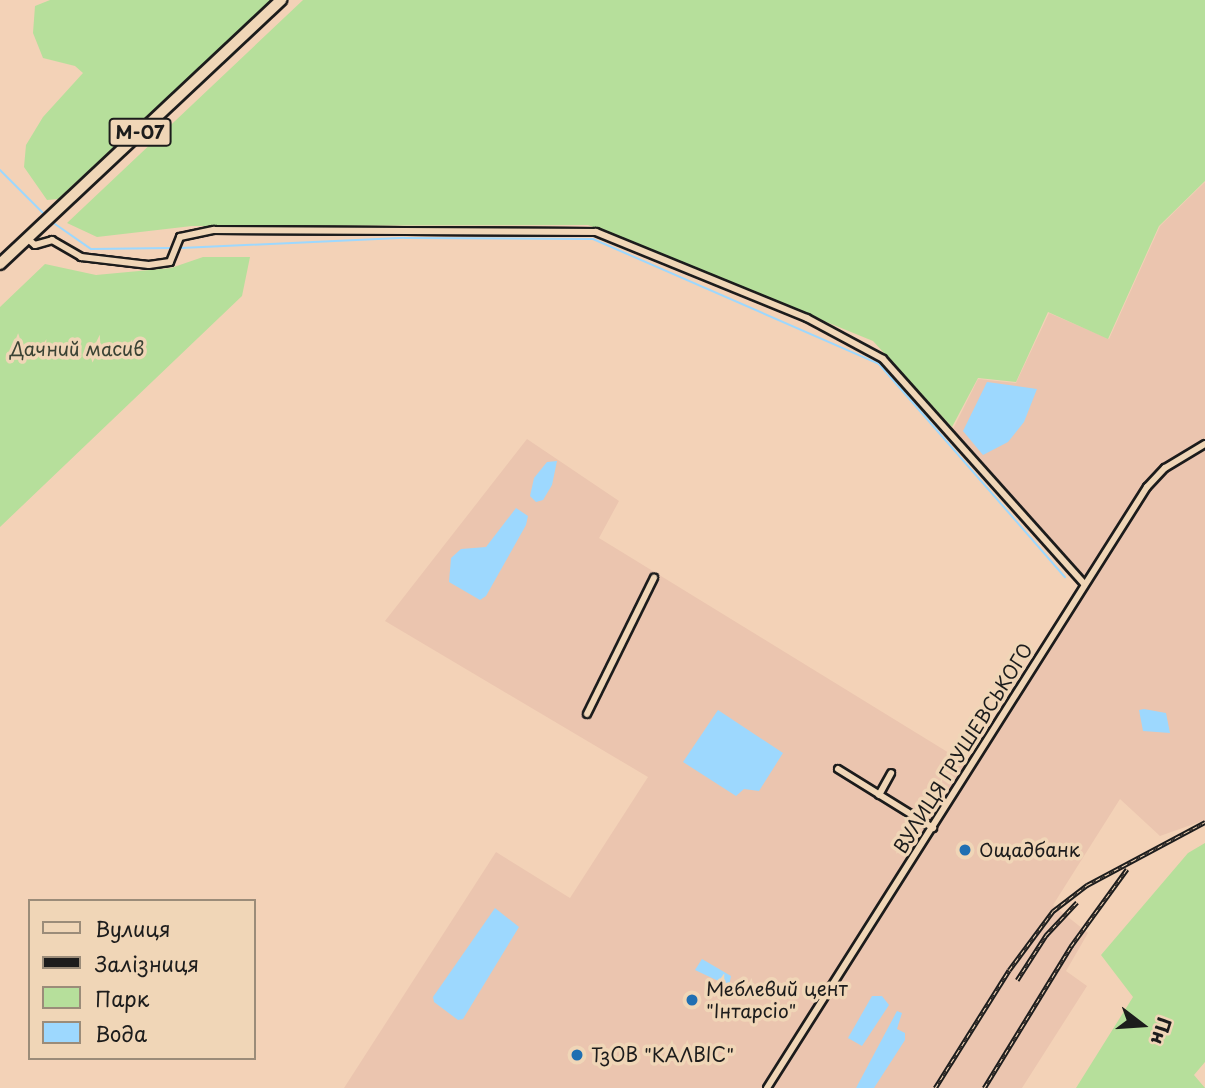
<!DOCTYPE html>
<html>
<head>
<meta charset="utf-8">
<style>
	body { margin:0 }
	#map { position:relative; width:1205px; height:1088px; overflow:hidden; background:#f3d2b7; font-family:"Playpen Sans",sans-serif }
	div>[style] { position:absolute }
	.built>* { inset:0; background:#ebc5af }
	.green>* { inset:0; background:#b6df9b }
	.water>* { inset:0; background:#9dd8fe }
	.stream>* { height:2px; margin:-1px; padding:0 1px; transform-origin:1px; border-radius:1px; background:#9dd8fe }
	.roads { filter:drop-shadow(2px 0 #1c1c1c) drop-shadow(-2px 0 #1c1c1c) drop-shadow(0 2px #1c1c1c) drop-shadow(0 -2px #1c1c1c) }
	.minor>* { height:6px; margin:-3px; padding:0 3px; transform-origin:3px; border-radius:3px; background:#f0d6b7 }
	.highway>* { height:10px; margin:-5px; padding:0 5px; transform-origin:5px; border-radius:5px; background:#f0d6b7 }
	.rail>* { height:4.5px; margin-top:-2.25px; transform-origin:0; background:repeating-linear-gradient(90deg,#f0d6b7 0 5px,#1c1c1c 0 10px); box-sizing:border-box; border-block:2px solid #1c1c1c }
	.dots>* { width:19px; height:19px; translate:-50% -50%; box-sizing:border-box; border:4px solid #f0d6b7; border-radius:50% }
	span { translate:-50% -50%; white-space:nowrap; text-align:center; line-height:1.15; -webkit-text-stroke:7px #f0d6b7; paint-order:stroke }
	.shield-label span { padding:2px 5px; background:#f0d6b7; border:2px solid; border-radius:5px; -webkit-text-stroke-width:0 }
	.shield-label { font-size:18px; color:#1c1c1c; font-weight:700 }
	.park-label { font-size:19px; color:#3b4335 }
	.street-label { font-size:19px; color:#1c1c1c }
	.poi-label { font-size:19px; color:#1c1c1c }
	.left { translate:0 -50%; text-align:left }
	.legend { position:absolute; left:28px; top:899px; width:228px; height:161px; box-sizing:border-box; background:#f0d6b7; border:2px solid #9b8c79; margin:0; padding:9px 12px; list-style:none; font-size:21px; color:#1c1c1c }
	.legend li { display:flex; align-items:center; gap:14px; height:35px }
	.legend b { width:35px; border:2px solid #9b8c79 }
	.north { position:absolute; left:1107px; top:990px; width:70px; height:70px; -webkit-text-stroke:5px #f0d6b7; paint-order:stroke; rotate:107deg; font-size:19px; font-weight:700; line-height:28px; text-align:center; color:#1c1c1c }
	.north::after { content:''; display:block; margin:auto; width:24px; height:32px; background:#1c1c1c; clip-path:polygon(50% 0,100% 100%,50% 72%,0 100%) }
</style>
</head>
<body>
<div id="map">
	<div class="built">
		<i style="clip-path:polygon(1205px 182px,1205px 820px,1160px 836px,1120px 799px,1053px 905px,1088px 933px,1066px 971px,1087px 986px,1022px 1088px,344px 1088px,496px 852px,570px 898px,648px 777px,385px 621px,527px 439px,619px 501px,599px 538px,967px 764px,1083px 580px,953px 429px,978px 379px,1016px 383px,1049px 313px,1109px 339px,1160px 226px)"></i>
	</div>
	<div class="green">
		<i style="clip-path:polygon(50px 0,271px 0,58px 199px,47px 200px,24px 167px,26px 145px,43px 117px,83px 73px,75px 66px,43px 58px,33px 33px,35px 6px)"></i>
		<i style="clip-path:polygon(303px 0,1205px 0,1205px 181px,1159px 226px,1108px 339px,1048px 312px,1016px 382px,978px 378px,952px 427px,873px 341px,588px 225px,192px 226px,97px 237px,67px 223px)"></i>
		<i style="clip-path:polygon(203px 257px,250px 257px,242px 296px,0 527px,0 307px,45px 264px,96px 275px,171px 268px)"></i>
		<i style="clip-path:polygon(1205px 843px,1205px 1062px,1194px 1075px,1205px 1088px,1076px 1088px,1133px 997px,1101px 955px,1188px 853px)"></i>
	</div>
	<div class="water">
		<i style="clip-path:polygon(987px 382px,1037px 389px,1024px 422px,1008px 442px,983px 455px,963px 431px)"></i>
		<i style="clip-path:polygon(557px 461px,552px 485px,543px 500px,536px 502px,530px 496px,534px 478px,547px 462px)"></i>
		<i style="clip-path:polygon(516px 508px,528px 516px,526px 525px,486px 596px,480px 600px,449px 582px,451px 558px,461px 549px,486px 547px)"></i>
		<i style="clip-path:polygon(1144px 709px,1166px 713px,1170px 733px,1143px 731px,1139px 710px)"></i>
		<i style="clip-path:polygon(718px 710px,783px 753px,759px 791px,744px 789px,736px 796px,683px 762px)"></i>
		<i style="clip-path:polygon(495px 908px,519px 927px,463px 1019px,458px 1020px,434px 1002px,433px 997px)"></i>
		<i style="clip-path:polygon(702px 959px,731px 976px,729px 986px,695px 970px)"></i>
		<i style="clip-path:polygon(872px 996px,882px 996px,889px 1005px,862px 1046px,848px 1038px)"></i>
		<i style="clip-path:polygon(897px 1011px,902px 1013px,897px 1029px,905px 1033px,905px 1040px,874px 1088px,856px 1088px)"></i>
	</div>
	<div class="stream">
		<i style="left:0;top:170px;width:64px;rotate:45deg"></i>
		<i style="left:55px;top:224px;width:44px;rotate:34.8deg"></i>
		<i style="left:91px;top:249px;width:80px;rotate:-0.7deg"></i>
		<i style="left:181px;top:248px;width:224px;rotate:-2.6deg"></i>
		<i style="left:405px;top:238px;width:188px;rotate:0.3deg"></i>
		<i style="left:593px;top:239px;width:312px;rotate:23.6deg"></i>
		<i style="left:879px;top:364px;width:283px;rotate:48.9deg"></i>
	</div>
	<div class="roads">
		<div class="minor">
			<i style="left:28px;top:239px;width:9px;rotate:41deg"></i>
			<i style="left:35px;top:245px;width:18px;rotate:-16deg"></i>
			<i style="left:52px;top:240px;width:34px;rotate:30deg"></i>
			<i style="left:81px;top:257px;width:68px;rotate:6.7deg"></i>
			<i style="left:149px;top:265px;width:21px;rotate:-8deg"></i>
			<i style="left:170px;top:262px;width:27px;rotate:-68deg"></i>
			<i style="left:180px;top:237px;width:35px;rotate:-12deg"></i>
			<i style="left:214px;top:230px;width:382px;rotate:0.3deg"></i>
			<i style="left:596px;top:232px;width:228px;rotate:22.2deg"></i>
			<i style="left:807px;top:318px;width:86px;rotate:28.3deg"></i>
			<i style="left:883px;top:359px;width:302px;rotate:48.2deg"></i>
			<i style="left:587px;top:714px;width:152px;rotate:-63.8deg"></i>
			<i style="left:838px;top:769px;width:112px;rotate:31.8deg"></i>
			<i style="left:879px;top:795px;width:25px;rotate:-61deg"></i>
			<i style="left:767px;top:1088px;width:711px;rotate:-57.7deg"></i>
			<i style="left:1147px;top:487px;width:26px;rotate:-47deg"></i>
			<i style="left:1165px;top:468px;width:47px;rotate:-31deg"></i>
		</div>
		<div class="highway">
			<i style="left:0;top:264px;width:386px;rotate:-43.2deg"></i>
		</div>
	</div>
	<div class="rail">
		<i style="left:1017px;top:980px;width:54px;rotate:-57.2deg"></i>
		<i style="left:1046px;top:935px;width:45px;rotate:-46.8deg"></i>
		<i style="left:935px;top:1088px;width:139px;rotate:-57.9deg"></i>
		<i style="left:1009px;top:970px;width:74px;rotate:-53.3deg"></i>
		<i style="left:1053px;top:911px;width:43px;rotate:-37.4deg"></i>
		<i style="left:1087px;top:885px;width:134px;rotate:-28.1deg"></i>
		<i style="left:984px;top:1088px;width:167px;rotate:-58.5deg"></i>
		<i style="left:1071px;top:946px;width:95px;rotate:-54deg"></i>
	</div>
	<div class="dots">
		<i style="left:965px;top:850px;background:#1f6fb2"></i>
		<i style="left:692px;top:1000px;background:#1f6fb2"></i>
		<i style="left:577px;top:1055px;background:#1f6fb2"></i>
	</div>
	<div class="shield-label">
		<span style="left:140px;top:132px">М-07</span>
	</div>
	<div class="park-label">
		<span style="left:77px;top:349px">Дачний масив</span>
	</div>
	<div class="street-label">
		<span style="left:963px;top:748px;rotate:-58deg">ВУЛИЦЯ ГРУШЕВСЬКОГО</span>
	</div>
	<div class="poi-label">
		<span class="left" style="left:979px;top:850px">Ощадбанк</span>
		<span class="left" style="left:706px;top:1000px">Меблевий цент<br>"Інтарсіо"</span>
		<span class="left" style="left:591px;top:1055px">ТзОВ "КАЛВІС"</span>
	</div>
	<ul class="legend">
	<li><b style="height:9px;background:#f0d6b7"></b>Вулиця</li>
	<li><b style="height:9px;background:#1c1c1c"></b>Залізниця</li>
	<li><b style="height:19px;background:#b6df9b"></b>Парк</li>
	<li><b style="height:19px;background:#9dd8fe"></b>Вода</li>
	</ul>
	<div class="north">Пн</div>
</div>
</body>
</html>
